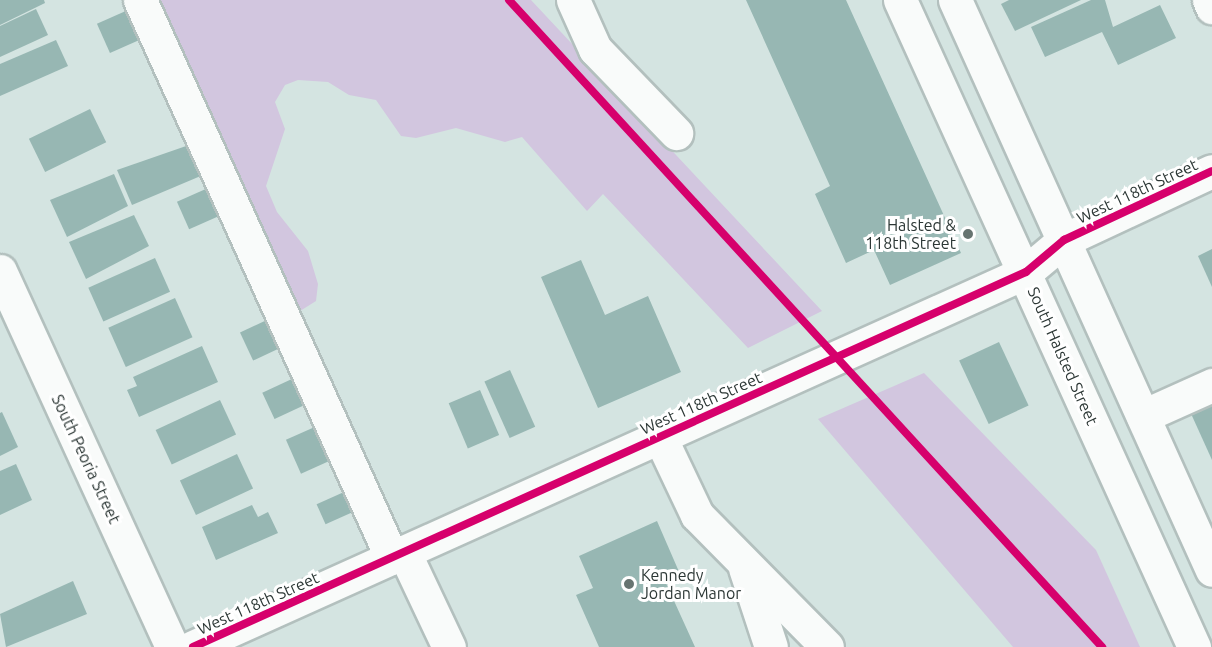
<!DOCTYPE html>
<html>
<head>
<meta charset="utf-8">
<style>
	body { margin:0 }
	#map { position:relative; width:1212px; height:647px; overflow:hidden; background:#d4e4e1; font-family:Ubuntu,sans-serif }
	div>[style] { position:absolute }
	.green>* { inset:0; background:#d2c6df }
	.building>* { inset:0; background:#97b7b3; transform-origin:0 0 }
	.roads { filter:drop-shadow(2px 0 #b3c0be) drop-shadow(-2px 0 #b3c0be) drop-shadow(0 2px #b3c0be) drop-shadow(0 -2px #b3c0be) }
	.minor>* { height:33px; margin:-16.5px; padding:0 16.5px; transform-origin:16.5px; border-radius:16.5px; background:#f9fbfa }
	.major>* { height:33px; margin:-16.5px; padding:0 16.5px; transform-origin:16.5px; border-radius:16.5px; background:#f9fbfa }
	.cycleway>* { height:8px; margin:-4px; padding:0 4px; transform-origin:4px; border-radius:4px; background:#d6006c }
	.dots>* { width:16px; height:16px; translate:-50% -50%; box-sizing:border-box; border:3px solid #fff; border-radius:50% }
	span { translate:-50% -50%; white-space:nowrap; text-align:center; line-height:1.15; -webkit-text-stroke:6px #fff; paint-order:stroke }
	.street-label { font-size:16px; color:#2c3735 }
	.poi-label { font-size:16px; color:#2c3735 }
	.right { translate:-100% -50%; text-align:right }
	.left { translate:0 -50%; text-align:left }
</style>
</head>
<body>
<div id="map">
	<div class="green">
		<i style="clip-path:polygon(157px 0,531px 0,822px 311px,748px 348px,603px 194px,587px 211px,522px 137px,505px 142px,456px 128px,416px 138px,401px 136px,376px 100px,349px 95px,328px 82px,298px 80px,285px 85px,275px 102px,285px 129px,266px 186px,277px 212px,308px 251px,318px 284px,316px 301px,300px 311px)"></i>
		<i style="clip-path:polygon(924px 373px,1096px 550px,1140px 647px,1013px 647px,818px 419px)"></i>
	</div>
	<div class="building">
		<i style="clip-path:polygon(0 0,44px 0,45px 3px,0 25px)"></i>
		<i style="clip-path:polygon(746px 0,846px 0,961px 253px,890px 285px,874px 250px,846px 263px,815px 194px,830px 186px)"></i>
		<i style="clip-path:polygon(1009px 0,1081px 0,1015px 31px,1001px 4px)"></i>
		<i style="clip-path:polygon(1091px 0,1105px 0,1113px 27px,1160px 5px,1176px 38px,1118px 65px,1102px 32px,1045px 57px,1031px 27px)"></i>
		<i style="clip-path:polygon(36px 9px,48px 35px,0 57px,0 26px)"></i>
		<i style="left:128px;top:10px;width:32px;height:34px;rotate:66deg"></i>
		<i style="clip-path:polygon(56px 40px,68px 66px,0 96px,0 64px)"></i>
		<i style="left:90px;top:109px;width:37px;height:68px;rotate:64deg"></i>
		<i style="clip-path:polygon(189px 145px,203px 175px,132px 205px,117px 170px)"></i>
		<i style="clip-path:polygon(114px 174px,128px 206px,67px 237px,50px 200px)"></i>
		<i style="left:208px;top:188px;width:30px;height:34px;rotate:66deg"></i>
		<i style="clip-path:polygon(134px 215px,149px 246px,86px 279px,69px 242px)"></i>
		<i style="clip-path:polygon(1212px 249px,1212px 287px,1198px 256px)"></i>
		<i style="left:155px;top:258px;width:37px;height:73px;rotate:66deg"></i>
		<i style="clip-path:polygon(581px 260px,605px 315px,648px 296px,681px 372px,598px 408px,541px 277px)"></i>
		<i style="left:175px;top:298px;width:43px;height:73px;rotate:66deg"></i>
		<i style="left:269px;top:319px;width:31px;height:32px;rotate:65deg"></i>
		<i style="left:999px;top:342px;width:70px;height:44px;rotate:65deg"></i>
		<i style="clip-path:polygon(202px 346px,218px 382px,139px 417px,127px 390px,137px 386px,133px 377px)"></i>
		<i style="left:510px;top:370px;width:62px;height:28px;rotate:66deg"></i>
		<i style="left:294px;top:378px;width:29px;height:35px;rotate:65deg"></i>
		<i style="left:480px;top:390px;width:49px;height:34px;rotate:67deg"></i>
		<i style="clip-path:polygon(1212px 396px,1212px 460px,1188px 407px)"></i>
		<i style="left:220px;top:400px;width:38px;height:71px;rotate:65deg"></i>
		<i style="clip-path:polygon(2px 412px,18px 447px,0 456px,0 413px)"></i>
		<i style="left:317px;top:426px;width:37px;height:34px;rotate:66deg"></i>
		<i style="left:237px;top:454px;width:38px;height:63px;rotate:65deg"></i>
		<i style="clip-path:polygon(16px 464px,32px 500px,0 515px,0 471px)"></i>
		<i style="left:344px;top:492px;width:22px;height:30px;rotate:66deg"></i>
		<i style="clip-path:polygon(252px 505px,258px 517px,268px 512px,278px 533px,216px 560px,202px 527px)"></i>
		<i style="clip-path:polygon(657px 521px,680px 574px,665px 581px,695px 647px,599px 647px,576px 595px,593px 588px,579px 556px)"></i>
		<i style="clip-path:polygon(73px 581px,87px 614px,6px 647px,0 614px)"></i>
	</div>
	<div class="roads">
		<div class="minor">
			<i style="left:140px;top:0;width:612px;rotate:65.7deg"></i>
			<i style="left:573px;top:0;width:54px;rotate:65.8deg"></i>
			<i style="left:595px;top:49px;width:117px;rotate:46deg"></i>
			<i style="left:1209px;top:0;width:8px;rotate:67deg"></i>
			<i style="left:0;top:271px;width:413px;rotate:65.4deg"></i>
			<i style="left:1143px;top:416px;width:76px;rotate:-24.2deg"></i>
			<i style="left:660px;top:437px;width:86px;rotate:64.6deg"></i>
			<i style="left:697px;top:515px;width:185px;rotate:45.4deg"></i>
			<i style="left:404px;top:552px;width:105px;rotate:64.7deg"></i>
			<i style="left:745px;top:568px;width:83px;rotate:71.8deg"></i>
			<i style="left:193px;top:647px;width:914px;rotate:-24.24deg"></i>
			<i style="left:1026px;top:272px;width:50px;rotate:-40.1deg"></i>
			<i style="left:1064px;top:240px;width:163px;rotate:-25deg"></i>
		</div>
		<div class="major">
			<i style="left:900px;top:0;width:711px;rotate:65.56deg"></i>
			<i style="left:955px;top:0;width:625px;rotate:65.73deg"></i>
		</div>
	</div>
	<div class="cycleway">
		<i style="left:509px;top:0;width:878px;rotate:47.49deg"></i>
		<i style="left:193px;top:647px;width:914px;rotate:-24.24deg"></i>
		<i style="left:1026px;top:272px;width:50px;rotate:-40.1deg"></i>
		<i style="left:1064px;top:240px;width:163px;rotate:-25deg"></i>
	</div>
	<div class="dots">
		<i style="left:968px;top:234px;background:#677471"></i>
		<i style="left:629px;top:584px;background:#677471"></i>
	</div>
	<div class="street-label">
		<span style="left:1137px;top:191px;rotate:-25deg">West 118th Street</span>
		<span style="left:1063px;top:356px;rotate:66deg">South Halsted Street</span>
		<span style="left:701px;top:403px;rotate:-24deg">West 118th Street</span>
		<span style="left:86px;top:459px;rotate:65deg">South Peoria Street</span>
		<span style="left:258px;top:603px;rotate:-24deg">West 118th Street</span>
	</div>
	<div class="poi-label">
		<span class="right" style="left:956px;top:234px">Halsted &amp;<br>118th Street</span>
		<span class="left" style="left:641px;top:584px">Kennedy<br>Jordan Manor</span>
	</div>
</div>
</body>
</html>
